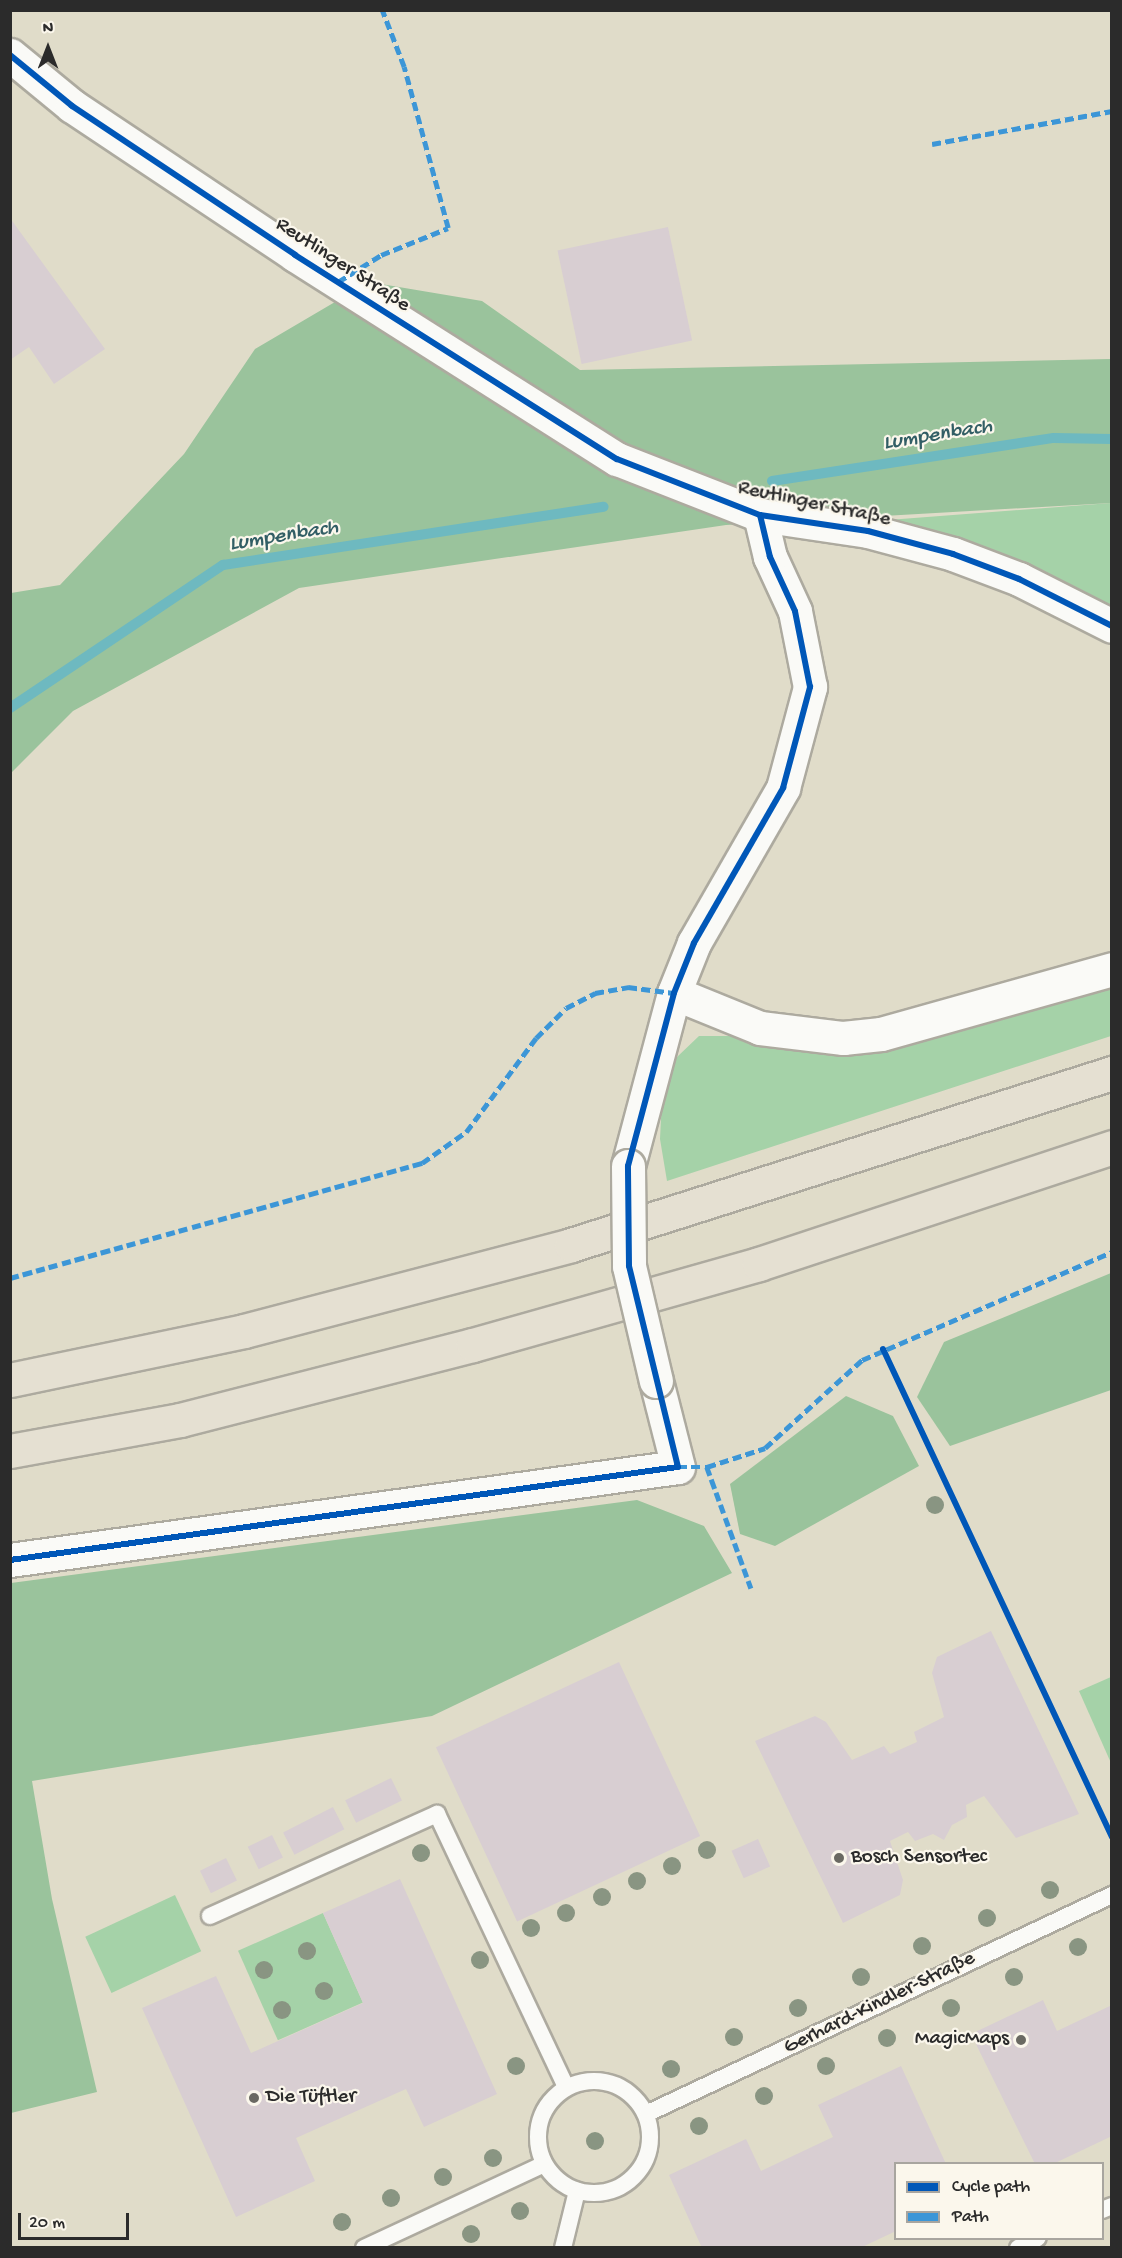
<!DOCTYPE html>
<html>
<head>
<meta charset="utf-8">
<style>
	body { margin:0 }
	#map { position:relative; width:1122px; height:2258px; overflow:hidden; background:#e0dcc9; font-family:"Gochi Hand",sans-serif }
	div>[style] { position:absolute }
	.green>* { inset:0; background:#a5d2a8; transform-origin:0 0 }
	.forest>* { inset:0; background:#9ac39c }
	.stream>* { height:10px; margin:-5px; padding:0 5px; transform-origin:5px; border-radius:5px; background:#6eb9c0 }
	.building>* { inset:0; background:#d8ced2; transform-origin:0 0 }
	.roads { filter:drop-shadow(2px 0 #adaa9f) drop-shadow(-2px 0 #adaa9f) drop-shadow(0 2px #adaa9f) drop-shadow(0 -2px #adaa9f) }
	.lane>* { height:16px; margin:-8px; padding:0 8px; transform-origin:8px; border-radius:8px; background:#fafaf7 }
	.lane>.ring { margin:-8px; padding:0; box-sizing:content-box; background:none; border:16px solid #fafaf7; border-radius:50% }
	.street>* { height:33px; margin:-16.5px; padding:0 16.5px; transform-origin:16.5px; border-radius:16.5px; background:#fafaf7 }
	.highway>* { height:33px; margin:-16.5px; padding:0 16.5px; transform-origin:16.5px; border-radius:16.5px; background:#e5e0d2 }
	.bridges { filter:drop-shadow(2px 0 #adaa9f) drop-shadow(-2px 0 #adaa9f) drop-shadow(0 2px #adaa9f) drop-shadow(0 -2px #adaa9f) }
	.street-bridge>* { height:33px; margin:-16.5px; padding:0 16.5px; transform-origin:16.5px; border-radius:16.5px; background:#fafaf7 }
	.quiet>* { height:4.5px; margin-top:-2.25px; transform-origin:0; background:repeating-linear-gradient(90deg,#3c96d7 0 9px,transparent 0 13.5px) }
	.cycleway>* { height:6px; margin:-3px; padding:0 3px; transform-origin:3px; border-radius:3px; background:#0057b8 }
	.trees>* { width:18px; height:18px; margin:-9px; border-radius:50%; background:#899582 }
	.dots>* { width:16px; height:16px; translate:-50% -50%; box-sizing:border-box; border:3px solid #fbf7ec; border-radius:50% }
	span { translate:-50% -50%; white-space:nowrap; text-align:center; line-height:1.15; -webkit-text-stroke:4.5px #fbf7ec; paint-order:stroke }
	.street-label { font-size:21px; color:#2b2b2b }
	.poi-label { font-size:21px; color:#2b2b2b }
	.left { translate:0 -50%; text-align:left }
	.right { translate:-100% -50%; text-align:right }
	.water-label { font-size:22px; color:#325e65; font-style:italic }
	.frame { position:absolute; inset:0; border:12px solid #2b2b2b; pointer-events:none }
	.legend { position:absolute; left:894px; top:2162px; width:210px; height:78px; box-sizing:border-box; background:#fbf7ec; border:2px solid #a8a59f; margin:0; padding:8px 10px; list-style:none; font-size:18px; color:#2b2b2b }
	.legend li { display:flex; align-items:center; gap:12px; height:30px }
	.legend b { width:30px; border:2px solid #a8a59f }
	.north { position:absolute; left:18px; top:18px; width:60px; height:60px; -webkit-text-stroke:4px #fbf7ec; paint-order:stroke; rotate:0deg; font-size:16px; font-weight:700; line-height:24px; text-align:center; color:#2b2b2b }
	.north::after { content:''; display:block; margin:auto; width:21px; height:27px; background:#2b2b2b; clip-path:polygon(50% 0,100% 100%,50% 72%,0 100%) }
	.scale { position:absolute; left:18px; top:2213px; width:111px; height:27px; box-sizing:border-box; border:3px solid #2b2b2b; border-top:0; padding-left:8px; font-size:18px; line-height:21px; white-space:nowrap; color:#2b2b2b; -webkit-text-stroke:4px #fbf7ec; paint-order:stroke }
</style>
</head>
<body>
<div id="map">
	<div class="green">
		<i style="clip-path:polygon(1111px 503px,1111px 610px,1085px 592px,991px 553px,888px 520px)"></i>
		<i style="clip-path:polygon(1111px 982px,1111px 1036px,667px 1181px,660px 1139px,662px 1098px,677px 1057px,699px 1036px,734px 1036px,843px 1054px)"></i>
		<i style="clip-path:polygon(1111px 1677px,1111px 1763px,1079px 1691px)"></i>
		<i style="left:175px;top:1895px;width:62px;height:99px;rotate:65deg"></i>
		<i style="left:323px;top:1913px;width:98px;height:93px;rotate:66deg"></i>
	</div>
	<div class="forest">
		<i style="clip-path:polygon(369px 282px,482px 301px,580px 370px,1111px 359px,1111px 503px,726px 525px,299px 588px,73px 711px,11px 773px,11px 593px,60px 585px,184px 454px,255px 349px)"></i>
		<i style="clip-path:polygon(1111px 1273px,1111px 1390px,950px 1446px,917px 1397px,944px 1342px)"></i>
		<i style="clip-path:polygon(846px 1396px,893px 1416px,919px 1466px,775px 1546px,740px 1534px,730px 1484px)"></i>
		<i style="clip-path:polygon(637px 1500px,704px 1526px,732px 1573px,432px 1716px,32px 1781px,52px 1899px,97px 2092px,11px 2113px,11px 1583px)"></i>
	</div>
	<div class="stream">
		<i style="left:772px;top:481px;width:285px;rotate:-8.7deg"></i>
		<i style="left:1054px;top:438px;width:58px;rotate:1deg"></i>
		<i style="left:10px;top:708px;width:257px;rotate:-33.9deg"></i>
		<i style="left:223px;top:565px;width:385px;rotate:-8.7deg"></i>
	</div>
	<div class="building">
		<i style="clip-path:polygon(10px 218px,105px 349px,54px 384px,29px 347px,10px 360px)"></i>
		<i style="left:668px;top:227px;width:116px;height:113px;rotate:78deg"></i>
		<i style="clip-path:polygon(991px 1631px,1079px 1814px,1016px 1838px,984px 1796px,966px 1805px,967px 1817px,952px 1825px,944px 1840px,933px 1834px,915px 1841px,908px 1832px,890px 1841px,903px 1880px,900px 1895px,843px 1923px,755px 1741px,815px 1716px,826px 1722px,852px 1760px,884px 1746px,890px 1754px,917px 1742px,914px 1732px,944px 1717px,932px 1673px,937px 1657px)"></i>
		<i style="left:619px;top:1662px;width:192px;height:202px;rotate:65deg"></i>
		<i style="left:391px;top:1778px;width:25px;height:51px;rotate:64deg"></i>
		<i style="left:333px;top:1807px;width:25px;height:56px;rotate:63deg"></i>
		<i style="left:272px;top:1835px;width:25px;height:27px;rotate:64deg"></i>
		<i style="left:758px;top:1839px;width:30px;height:29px;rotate:66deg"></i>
		<i style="left:226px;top:1858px;width:25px;height:29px;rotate:64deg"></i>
		<i style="clip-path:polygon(400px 1879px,497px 2094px,424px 2127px,406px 2089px,296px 2138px,315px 2181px,236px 2217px,142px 2008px,216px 1976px,251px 2053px,363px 2003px,323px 1913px)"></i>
		<i style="clip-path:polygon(1043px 2000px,1057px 2031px,1112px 2005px,1112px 2136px,1053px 2164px,1035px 2164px,971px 2034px)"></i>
		<i style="clip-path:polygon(901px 2066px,946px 2164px,896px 2164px,896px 2231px,860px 2248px,702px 2248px,669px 2175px,746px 2139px,761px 2171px,833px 2137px,818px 2105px)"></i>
	</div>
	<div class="roads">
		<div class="lane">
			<i style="left:210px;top:1916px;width:249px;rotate:-24.2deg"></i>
			<i style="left:437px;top:1814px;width:302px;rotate:64.7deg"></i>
			<i class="ring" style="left:538px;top:2081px;width:96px;height:96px"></i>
			<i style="left:648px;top:2113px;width:513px;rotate:-25.17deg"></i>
			<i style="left:1102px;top:2210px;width:11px;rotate:-22deg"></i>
			<i style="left:364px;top:2248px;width:199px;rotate:-25deg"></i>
			<i style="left:563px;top:2248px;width:59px;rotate:-76.2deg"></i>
			<i style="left:1018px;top:2248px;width:22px;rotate:-27deg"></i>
		</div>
		<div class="street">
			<i style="left:10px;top:55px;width:80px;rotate:39.4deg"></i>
			<i style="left:72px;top:106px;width:268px;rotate:33.7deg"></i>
			<i style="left:295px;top:255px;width:381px;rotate:32.4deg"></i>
			<i style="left:617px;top:459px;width:154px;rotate:21.4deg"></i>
			<i style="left:760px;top:515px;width:109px;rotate:8.4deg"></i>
			<i style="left:868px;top:531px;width:88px;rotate:15.1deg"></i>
			<i style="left:953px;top:554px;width:71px;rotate:20.7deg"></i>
			<i style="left:1019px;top:579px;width:104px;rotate:26.8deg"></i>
			<i style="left:674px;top:993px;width:93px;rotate:22.1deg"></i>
			<i style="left:760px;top:1028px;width:84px;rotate:6.9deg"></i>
			<i style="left:843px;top:1038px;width:38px;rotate:-6deg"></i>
			<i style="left:881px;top:1034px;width:240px;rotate:-15.7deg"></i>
			<i style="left:628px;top:1166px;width:179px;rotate:-75.1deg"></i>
			<i style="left:674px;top:993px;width:54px;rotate:-68.2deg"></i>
			<i style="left:694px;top:943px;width:179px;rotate:-60.1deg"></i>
			<i style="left:783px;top:788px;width:105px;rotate:-75deg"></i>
			<i style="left:810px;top:687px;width:77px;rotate:-101.2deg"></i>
			<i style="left:795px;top:611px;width:60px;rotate:-114.8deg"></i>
			<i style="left:770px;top:557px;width:43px;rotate:-103.4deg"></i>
			<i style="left:10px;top:1560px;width:674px;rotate:-7.93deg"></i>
			<i style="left:678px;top:1467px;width:89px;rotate:-104.3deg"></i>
		</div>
		<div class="highway">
			<i style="left:10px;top:1380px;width:239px;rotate:-11.8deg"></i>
			<i style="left:244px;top:1331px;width:338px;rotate:-14.7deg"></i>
			<i style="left:571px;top:1245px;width:568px;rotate:-17.64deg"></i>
			<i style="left:10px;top:1451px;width:173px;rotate:-10.3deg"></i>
			<i style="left:180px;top:1420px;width:302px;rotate:-14.4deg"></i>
			<i style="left:473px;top:1345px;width:297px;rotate:-15.8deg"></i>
			<i style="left:759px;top:1264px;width:372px;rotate:-18.3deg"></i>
		</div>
	</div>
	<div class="bridges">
		<div class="street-bridge">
			<i style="left:628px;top:1166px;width:100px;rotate:89.4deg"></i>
			<i style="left:629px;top:1266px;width:118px;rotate:76.8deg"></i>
		</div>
	</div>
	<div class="quiet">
		<i style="left:932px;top:144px;width:183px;rotate:-10.4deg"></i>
		<i style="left:338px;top:282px;width:51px;rotate:-32.1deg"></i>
		<i style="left:381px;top:255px;width:72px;rotate:-21.9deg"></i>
		<i style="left:448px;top:228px;width:167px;rotate:-105.3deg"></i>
		<i style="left:404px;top:67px;width:61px;rotate:-111.1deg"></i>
		<i style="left:10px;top:1278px;width:428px;rotate:-15.6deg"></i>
		<i style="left:422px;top:1163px;width:54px;rotate:-35.2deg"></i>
		<i style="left:466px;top:1132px;width:117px;rotate:-53.3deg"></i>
		<i style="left:536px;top:1038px;width:42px;rotate:-45deg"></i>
		<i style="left:566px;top:1008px;width:33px;rotate:-27deg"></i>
		<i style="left:595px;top:993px;width:34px;rotate:-10deg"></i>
		<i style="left:628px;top:987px;width:46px;rotate:7.4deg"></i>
		<i style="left:678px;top:1467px;width:29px"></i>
		<i style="left:707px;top:1467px;width:61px;rotate:-18.1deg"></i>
		<i style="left:765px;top:1448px;width:131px;rotate:-42.2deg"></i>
		<i style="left:862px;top:1360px;width:272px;rotate:-23.4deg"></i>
		<i style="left:707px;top:1467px;width:129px;rotate:70deg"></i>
	</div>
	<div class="cycleway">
		<i style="left:10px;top:55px;width:80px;rotate:39.4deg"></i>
		<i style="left:72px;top:106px;width:268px;rotate:33.7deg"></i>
		<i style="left:295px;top:255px;width:381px;rotate:32.4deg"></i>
		<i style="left:617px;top:459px;width:154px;rotate:21.4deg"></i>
		<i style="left:760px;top:515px;width:109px;rotate:8.4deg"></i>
		<i style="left:868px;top:531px;width:88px;rotate:15.1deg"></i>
		<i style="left:953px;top:554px;width:71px;rotate:20.7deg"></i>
		<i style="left:1019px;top:579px;width:104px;rotate:26.8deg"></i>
		<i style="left:883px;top:1349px;width:539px;rotate:64.86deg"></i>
		<i style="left:10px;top:1560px;width:674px;rotate:-7.93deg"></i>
		<i style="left:678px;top:1467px;width:207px;rotate:-103.7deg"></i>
		<i style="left:629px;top:1266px;width:100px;rotate:-90.6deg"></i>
		<i style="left:628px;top:1166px;width:179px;rotate:-75.1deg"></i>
		<i style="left:674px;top:993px;width:54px;rotate:-68.2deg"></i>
		<i style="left:694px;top:943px;width:179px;rotate:-60.1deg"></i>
		<i style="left:783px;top:788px;width:105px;rotate:-75deg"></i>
		<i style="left:810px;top:687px;width:77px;rotate:-101.2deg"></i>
		<i style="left:795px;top:611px;width:60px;rotate:-114.8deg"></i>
		<i style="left:770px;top:557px;width:43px;rotate:-103.4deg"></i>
	</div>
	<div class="trees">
		<i style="left:935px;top:1505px"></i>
		<i style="left:707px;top:1850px"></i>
		<i style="left:421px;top:1853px"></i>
		<i style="left:672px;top:1866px"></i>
		<i style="left:637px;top:1881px"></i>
		<i style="left:1050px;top:1890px"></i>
		<i style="left:602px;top:1897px"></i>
		<i style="left:566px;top:1913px"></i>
		<i style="left:987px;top:1918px"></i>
		<i style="left:531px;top:1928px"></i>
		<i style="left:922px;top:1946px"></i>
		<i style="left:1078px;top:1947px"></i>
		<i style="left:307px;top:1951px"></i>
		<i style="left:480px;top:1960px"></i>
		<i style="left:264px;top:1970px"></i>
		<i style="left:861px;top:1977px"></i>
		<i style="left:1014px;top:1977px"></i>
		<i style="left:324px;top:1991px"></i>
		<i style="left:798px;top:2008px"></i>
		<i style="left:951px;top:2008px"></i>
		<i style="left:282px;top:2010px"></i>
		<i style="left:734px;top:2037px"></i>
		<i style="left:887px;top:2038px"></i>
		<i style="left:516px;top:2066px"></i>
		<i style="left:826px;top:2066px"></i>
		<i style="left:671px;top:2069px"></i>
		<i style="left:764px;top:2096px"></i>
		<i style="left:699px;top:2126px"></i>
		<i style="left:595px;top:2141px"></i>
		<i style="left:493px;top:2158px"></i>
		<i style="left:443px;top:2177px"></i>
		<i style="left:391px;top:2198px"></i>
		<i style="left:520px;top:2211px"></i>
		<i style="left:342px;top:2222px"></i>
		<i style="left:471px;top:2234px"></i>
	</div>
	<div class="dots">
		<i style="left:839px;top:1858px;background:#6a6962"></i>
		<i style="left:1021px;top:2040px;background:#6a6962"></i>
		<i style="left:254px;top:2098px;background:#6a6962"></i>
	</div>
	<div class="street-label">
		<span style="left:342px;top:266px;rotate:33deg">Reutlinger Straße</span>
		<span style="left:814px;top:505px;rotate:12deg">Reutlinger Straße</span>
		<span style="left:880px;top:2004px;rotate:-26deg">Gerhard-Kindler-Straße</span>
	</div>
	<div class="poi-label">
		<span class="left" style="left:851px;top:1858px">Bosch Sensortec</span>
		<span class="right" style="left:1009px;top:2040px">MagicMaps</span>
		<span class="left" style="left:266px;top:2098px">Die Tüftler</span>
	</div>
	<div class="water-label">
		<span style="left:938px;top:436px;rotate:-9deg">Lumpenbach</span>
		<span style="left:284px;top:537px;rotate:-9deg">Lumpenbach</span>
	</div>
	<div class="frame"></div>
	<ul class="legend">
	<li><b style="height:8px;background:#0057b8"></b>Cycle path</li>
	<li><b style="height:8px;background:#3c96d7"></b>Path</li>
	</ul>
	<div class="north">N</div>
	<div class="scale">20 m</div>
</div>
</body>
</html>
